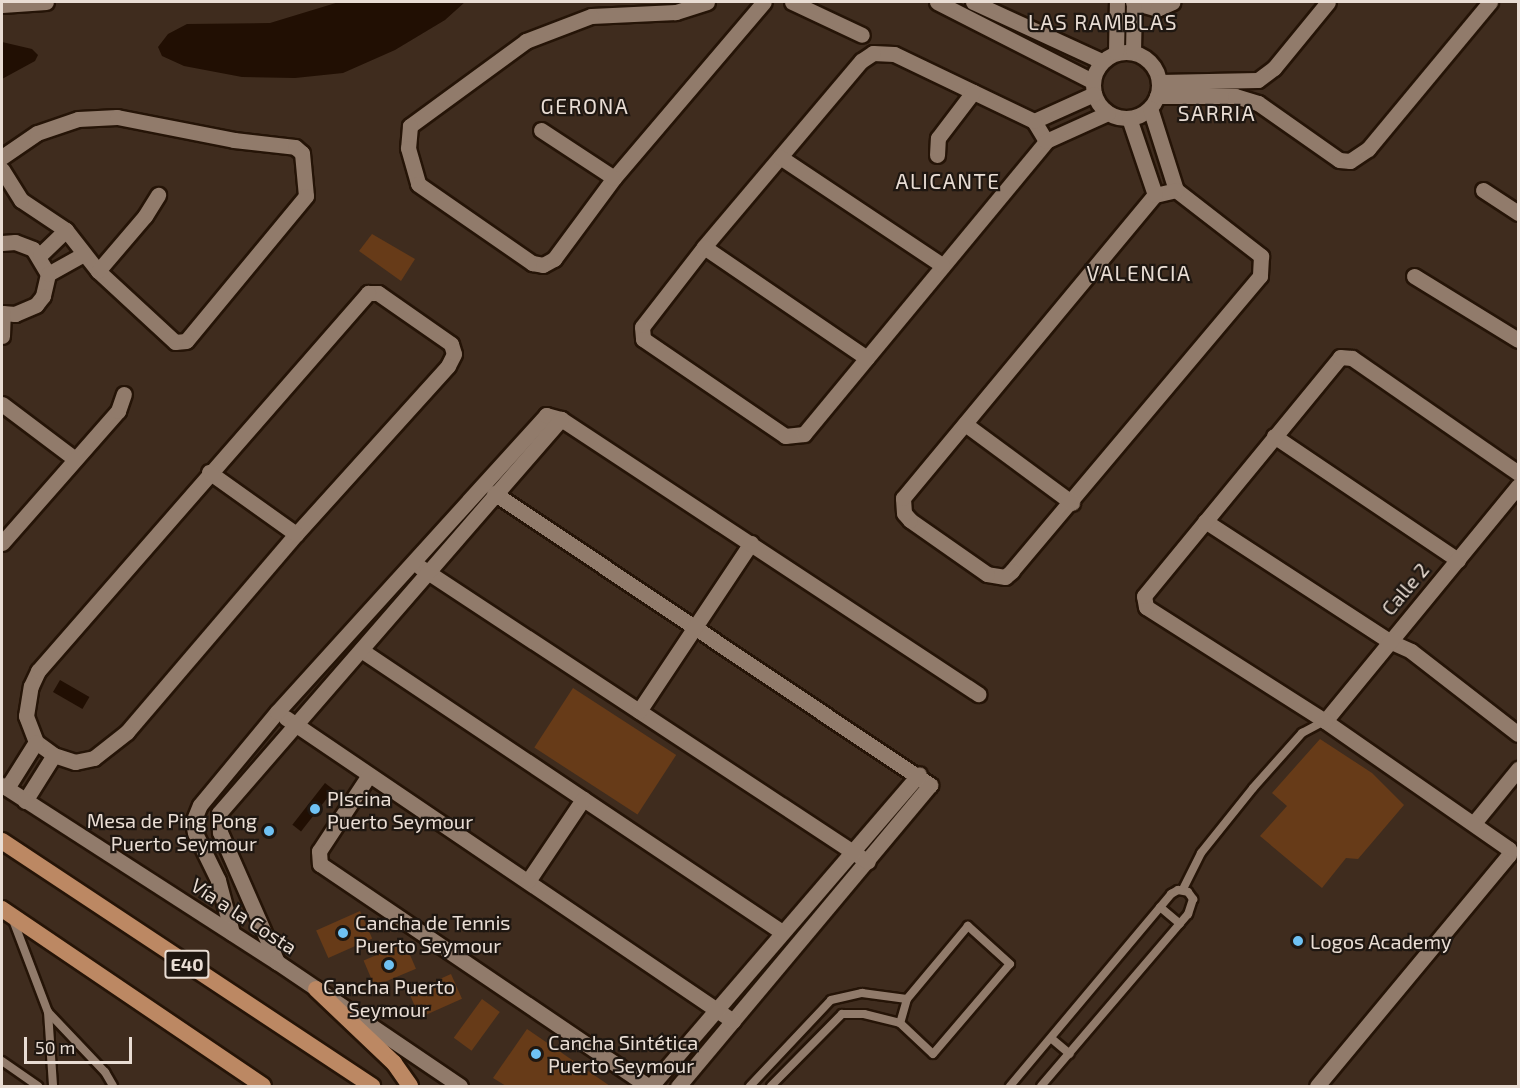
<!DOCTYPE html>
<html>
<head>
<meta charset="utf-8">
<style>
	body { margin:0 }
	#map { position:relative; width:1520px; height:1088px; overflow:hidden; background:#3f2c1e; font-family:"Exo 2",sans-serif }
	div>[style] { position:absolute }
	.green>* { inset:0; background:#673b18; transform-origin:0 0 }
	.water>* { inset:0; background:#210f03; transform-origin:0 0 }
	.roads { filter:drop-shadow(2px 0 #251407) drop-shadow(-2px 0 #251407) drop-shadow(0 2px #251407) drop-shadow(0 -2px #251407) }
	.service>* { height:8px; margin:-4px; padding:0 4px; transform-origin:4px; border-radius:4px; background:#917b6b }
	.minor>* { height:15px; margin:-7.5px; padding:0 7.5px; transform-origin:7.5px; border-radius:7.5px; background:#917b6b }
	.minor>.ring { margin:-7.5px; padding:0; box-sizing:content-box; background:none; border:15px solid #917b6b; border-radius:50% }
	.tertiary>* { height:15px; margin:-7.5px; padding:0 7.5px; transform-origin:7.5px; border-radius:7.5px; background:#917b6b }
	.trunk>* { height:16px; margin:-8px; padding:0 8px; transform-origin:8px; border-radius:8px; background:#bc8863 }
	.dots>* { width:16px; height:16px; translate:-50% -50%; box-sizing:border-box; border:3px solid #1f1711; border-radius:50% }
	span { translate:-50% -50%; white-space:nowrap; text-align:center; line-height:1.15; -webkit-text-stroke:4.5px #1f1711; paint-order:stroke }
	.shield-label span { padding:2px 4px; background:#1f1711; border:2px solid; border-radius:4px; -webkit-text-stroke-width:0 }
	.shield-label { font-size:18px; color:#e9ddd4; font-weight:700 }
	.street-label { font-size:20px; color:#e9ddd4 }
	.poi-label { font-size:20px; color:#e9ddd4 }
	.left { translate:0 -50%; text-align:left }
	.right { translate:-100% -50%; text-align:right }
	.neighbourhood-label { font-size:21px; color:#e9ddd4; letter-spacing:1.5px }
	.frame { position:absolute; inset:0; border:3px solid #e9ddd4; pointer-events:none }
	.scale { position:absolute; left:24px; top:1037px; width:108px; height:27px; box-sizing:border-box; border:3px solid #e9ddd4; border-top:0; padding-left:8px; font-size:18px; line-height:21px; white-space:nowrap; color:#e9ddd4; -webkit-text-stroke:4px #1f1711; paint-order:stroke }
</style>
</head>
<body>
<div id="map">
	<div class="green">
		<i style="clip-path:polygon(372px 234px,415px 259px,401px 281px,359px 251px)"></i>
		<i style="left:573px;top:688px;width:123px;height:71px;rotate:33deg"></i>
		<i style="clip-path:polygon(1320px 739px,1372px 773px,1404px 805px,1358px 859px,1346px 858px,1322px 888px,1260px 836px,1287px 806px,1272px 793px)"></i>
		<i style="left:360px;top:911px;width:30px;height:48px;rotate:66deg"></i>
		<i style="left:405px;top:943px;width:28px;height:45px;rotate:67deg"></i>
		<i style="left:451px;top:974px;width:27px;height:46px;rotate:66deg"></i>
		<i style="left:482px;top:999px;width:22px;height:48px;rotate:36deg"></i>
		<i style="clip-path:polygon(527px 1029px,610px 1086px,506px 1086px,493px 1078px)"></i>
	</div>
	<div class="water">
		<i style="clip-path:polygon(339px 2px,465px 2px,445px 20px,395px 50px,343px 73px,295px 78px,242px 77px,184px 66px,162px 56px,158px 47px,168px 34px,187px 24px,270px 23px)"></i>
		<i style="clip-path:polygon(2px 42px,32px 49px,38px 55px,35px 61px,2px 79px)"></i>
		<i style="left:60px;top:680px;width:34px;height:14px;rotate:30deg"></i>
		<i style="left:325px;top:783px;width:11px;height:53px;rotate:38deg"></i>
	</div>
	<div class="roads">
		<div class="service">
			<i style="left:1183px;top:889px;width:40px;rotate:-63.4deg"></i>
			<i style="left:1201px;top:853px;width:83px;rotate:-51.3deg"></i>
			<i style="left:1253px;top:788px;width:74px;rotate:-48.3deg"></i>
			<i style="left:1302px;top:733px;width:26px;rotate:-28deg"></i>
			<i style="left:1160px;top:907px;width:26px;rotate:40deg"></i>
			<i style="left:13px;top:920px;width:98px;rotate:69.2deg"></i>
			<i style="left:48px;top:1012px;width:83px;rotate:46.5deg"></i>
			<i style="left:105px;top:1072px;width:16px;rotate:60deg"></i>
			<i style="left:48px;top:1012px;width:74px;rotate:86.1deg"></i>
			<i style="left:1052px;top:1039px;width:23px;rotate:40deg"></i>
			<i style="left:2px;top:1061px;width:44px;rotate:34.8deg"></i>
			<i style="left:750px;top:1086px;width:118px;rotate:-46.7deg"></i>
			<i style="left:831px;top:1000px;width:32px;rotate:-13deg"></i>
			<i style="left:862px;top:993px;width:45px;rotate:7.6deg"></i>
			<i style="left:771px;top:1086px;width:101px;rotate:-45.4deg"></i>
			<i style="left:842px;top:1014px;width:22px"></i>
			<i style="left:864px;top:1014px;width:37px;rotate:14deg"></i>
			<i style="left:900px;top:1023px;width:45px;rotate:43.2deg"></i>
			<i style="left:933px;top:1054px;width:118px;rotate:-49.5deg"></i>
			<i style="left:1010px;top:964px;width:57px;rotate:-137.9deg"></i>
			<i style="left:968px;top:926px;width:95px;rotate:129.9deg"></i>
			<i style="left:907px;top:999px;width:25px;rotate:106deg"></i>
			<i style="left:1010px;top:1086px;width:251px;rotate:-50deg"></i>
			<i style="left:1171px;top:894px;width:8px;rotate:-30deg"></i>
			<i style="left:1178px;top:890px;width:10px;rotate:11deg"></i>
			<i style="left:1188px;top:892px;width:9px;rotate:54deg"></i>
			<i style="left:1193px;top:899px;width:16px;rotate:108deg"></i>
			<i style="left:1188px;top:914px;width:226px;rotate:130.5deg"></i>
		</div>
		<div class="minor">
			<i style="left:707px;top:2px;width:33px;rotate:162deg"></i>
			<i style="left:676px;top:12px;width:85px;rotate:177.3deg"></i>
			<i style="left:591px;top:16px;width:70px;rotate:159deg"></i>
			<i style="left:526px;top:41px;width:144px;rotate:143.8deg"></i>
			<i style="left:410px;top:126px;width:22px;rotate:95deg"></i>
			<i style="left:408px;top:148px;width:37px;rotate:74deg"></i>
			<i style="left:418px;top:184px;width:139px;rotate:34.7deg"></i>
			<i style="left:532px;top:263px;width:11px;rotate:10deg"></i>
			<i style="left:543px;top:265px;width:13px;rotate:-29deg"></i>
			<i style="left:554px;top:259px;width:101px;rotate:-53.5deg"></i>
			<i style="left:614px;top:178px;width:231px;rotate:-49.6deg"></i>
			<i style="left:792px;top:2px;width:77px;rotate:25.2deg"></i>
			<i style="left:937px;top:2px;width:174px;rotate:27deg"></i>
			<i style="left:973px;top:2px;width:141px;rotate:24.7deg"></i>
			<i style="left:1133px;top:2px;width:25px;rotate:16deg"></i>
			<i style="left:1157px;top:9px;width:17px;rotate:-24deg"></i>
			<i style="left:2px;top:5px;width:44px;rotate:-3.9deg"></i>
			<i class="ring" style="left:1093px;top:52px;width:51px;height:51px"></i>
			<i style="left:1116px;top:52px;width:50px;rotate:-88.9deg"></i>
			<i style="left:1133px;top:52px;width:50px;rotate:-88.9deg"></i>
			<i style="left:1159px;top:82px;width:99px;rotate:-1.2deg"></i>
			<i style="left:1258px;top:80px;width:20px;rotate:-37deg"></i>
			<i style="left:1274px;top:68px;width:85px;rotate:-50.7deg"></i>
			<i style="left:1157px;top:96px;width:78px"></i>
			<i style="left:1235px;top:96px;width:24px;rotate:17deg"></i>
			<i style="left:1258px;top:103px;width:99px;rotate:35.1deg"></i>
			<i style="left:1339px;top:160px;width:11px;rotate:5deg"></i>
			<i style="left:1350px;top:161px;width:22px;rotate:-34deg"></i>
			<i style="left:1368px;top:149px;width:191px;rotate:-50.3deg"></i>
			<i style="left:1150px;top:108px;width:86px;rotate:72.4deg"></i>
			<i style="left:1176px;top:190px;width:108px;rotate:37.8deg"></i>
			<i style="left:1261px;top:256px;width:20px;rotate:93deg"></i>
			<i style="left:1260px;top:276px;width:385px;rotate:130.1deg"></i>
			<i style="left:1012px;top:571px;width:9px;rotate:139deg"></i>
			<i style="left:1005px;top:577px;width:18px;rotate:-171deg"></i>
			<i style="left:987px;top:574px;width:94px;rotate:-145deg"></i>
			<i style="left:910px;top:520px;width:9px;rotate:-131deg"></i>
			<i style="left:904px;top:513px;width:15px;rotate:-94deg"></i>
			<i style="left:903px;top:498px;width:394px;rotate:-50.3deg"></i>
			<i style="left:1155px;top:195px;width:22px;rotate:-13deg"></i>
			<i style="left:1129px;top:118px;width:81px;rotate:71.3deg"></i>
			<i style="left:1034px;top:121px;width:66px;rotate:-24.2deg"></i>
			<i style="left:541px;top:130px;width:87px;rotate:33.3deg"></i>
			<i style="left:1046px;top:141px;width:23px;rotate:-121deg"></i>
			<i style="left:1034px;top:121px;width:155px;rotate:-154.4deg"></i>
			<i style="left:894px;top:54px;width:21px;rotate:-177deg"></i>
			<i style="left:873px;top:53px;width:14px;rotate:146deg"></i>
			<i style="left:861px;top:61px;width:243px;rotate:130.2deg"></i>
			<i style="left:704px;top:247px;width:101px;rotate:127.8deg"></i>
			<i style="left:642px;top:327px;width:12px;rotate:85deg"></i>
			<i style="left:643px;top:339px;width:172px;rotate:34.3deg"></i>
			<i style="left:785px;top:436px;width:19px;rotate:-6deg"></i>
			<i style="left:804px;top:434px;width:380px;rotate:-50.4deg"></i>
			<i style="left:1046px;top:141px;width:68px;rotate:-24.3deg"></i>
			<i style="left:937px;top:155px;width:17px;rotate:-87deg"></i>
			<i style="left:938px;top:138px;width:58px;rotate:-52.7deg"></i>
			<i style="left:2px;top:157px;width:42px;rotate:-34.4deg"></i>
			<i style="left:37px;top:133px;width:43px;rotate:-18.9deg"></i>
			<i style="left:78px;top:119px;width:39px;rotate:-3deg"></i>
			<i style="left:117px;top:117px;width:119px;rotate:11.1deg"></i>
			<i style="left:234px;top:140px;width:61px;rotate:6.5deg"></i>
			<i style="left:295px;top:147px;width:9px;rotate:41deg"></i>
			<i style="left:302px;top:153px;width:43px;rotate:84.7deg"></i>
			<i style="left:306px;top:196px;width:188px;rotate:129.6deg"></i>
			<i style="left:186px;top:341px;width:11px;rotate:175deg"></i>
			<i style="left:175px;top:342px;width:105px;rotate:-137.3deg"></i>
			<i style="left:98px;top:271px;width:52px;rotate:-128deg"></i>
			<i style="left:66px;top:230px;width:54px;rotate:-146.3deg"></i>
			<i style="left:21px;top:200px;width:36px;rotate:-122deg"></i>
			<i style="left:780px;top:157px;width:195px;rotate:33.7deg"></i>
			<i style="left:1483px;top:190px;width:42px;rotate:33.3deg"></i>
			<i style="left:2px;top:243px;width:13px;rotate:-4deg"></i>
			<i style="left:15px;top:242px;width:19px;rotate:21deg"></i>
			<i style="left:33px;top:249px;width:29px;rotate:59deg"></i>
			<i style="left:48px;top:274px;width:23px;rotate:103deg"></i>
			<i style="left:43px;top:296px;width:11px;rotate:128deg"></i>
			<i style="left:36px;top:305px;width:23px;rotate:157deg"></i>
			<i style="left:15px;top:314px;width:13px;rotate:-176deg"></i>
			<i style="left:704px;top:247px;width:197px;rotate:34.3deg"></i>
			<i style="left:40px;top:255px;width:36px;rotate:-44deg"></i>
			<i style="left:98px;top:271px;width:72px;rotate:-49.5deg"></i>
			<i style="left:145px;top:216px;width:25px;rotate:-58deg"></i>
			<i style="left:48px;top:274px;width:41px;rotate:-29.1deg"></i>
			<i style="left:1414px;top:276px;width:122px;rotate:31.6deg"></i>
			<i style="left:368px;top:293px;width:10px"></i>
			<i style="left:378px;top:293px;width:89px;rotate:34.9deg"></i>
			<i style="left:451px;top:344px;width:10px;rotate:73deg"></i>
			<i style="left:454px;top:354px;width:13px;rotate:117deg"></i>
			<i style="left:448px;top:366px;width:227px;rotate:132.1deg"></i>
			<i style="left:296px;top:534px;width:260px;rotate:130.5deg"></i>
			<i style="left:127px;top:732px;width:42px;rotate:141.8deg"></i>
			<i style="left:94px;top:758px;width:19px;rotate:168deg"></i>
			<i style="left:75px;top:762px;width:22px;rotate:-162deg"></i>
			<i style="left:54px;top:755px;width:22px;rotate:-144deg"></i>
			<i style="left:36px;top:742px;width:28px;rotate:-111deg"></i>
			<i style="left:26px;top:716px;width:30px;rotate:-81deg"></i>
			<i style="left:31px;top:686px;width:17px;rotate:-65deg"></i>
			<i style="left:38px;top:671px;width:502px;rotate:-48.88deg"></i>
			<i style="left:2px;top:336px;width:23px;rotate:-88deg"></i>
			<i style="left:2px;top:404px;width:91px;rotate:37deg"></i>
			<i style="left:965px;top:424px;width:133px;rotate:36.4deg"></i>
			<i style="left:1274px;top:436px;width:222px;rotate:34deg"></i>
			<i style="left:209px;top:472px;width:107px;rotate:35.5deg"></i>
			<i style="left:494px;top:493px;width:525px;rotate:33.81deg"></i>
			<i style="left:930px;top:785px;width:393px;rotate:129.9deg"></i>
			<i style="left:1205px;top:521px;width:220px;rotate:33.1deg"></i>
			<i style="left:1389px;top:641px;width:24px;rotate:24deg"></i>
			<i style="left:1411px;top:651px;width:135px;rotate:37.8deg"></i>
			<i style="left:2px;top:543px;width:176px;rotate:-48.7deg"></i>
			<i style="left:118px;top:411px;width:18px;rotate:-71deg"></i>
			<i style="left:420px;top:567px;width:536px;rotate:33.36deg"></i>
			<i style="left:361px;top:650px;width:507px;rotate:33.82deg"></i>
			<i style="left:639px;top:711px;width:202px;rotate:-56.3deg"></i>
			<i style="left:286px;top:718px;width:540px;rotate:34.13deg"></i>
			<i style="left:1325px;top:721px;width:304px;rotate:-50.6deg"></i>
			<i style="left:369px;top:775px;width:91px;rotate:123.3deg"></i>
			<i style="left:319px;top:851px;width:13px;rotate:86deg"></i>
			<i style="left:320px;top:864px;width:396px;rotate:34.1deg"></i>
			<i style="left:7px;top:788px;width:54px;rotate:-57.8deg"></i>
			<i style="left:25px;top:801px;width:54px;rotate:-57.8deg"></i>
			<i style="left:1474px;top:823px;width:70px;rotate:-50.8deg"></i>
			<i style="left:528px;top:881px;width:99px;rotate:-56.1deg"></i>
			<i style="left:232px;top:933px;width:55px;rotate:-104.8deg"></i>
			<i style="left:218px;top:880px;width:52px;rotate:-116.1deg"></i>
			<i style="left:195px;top:833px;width:11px;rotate:-100deg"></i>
			<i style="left:193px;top:822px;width:18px;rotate:-68deg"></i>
			<i style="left:200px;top:805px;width:121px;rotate:-50.4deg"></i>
			<i style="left:277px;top:712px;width:401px;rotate:-47.8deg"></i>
			<i style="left:546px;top:415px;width:16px;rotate:15deg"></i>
			<i style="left:561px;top:419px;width:500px;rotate:33.4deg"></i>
			<i style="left:277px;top:962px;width:142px;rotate:-113.7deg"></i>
			<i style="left:220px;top:832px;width:19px;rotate:-93deg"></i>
			<i style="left:219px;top:813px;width:522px;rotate:-49.04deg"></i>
			<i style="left:651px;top:1086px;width:411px;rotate:-49.3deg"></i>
			<i style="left:1317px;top:1086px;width:300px;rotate:-50.3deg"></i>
			<i style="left:1509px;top:855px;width:6px;rotate:-90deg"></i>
			<i style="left:1509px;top:849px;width:224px;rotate:-145.2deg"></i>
			<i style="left:1325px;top:721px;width:212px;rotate:-147.5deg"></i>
			<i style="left:1146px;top:607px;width:11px;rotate:-100deg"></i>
			<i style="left:1144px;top:596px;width:309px;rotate:-50.6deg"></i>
			<i style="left:1340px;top:357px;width:12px;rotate:5deg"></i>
			<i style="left:1352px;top:358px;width:202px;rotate:34.7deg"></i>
		</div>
		<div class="tertiary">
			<i style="left:2px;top:785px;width:327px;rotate:32.8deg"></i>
			<i style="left:277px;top:962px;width:221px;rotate:34.1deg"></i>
		</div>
		<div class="trunk">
			<i style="left:2px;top:841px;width:444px;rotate:33.5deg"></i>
			<i style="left:2px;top:909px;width:315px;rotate:34.1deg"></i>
			<i style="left:316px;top:989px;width:108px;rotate:43.5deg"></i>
			<i style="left:394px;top:1063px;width:28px;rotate:55deg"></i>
		</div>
	</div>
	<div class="dots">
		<i style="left:315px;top:809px;background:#6fc2f4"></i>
		<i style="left:269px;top:831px;background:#6fc2f4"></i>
		<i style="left:343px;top:933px;background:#6fc2f4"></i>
		<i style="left:1298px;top:941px;background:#6fc2f4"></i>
		<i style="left:389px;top:965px;background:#6fc2f4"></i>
		<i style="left:536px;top:1054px;background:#6fc2f4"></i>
	</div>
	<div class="shield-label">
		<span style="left:187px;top:964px">E40</span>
	</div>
	<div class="street-label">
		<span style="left:1405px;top:589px;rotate:-50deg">Calle 2</span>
		<span style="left:244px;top:916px;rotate:33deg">Vía a la Costa</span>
	</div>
	<div class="poi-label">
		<span class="left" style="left:327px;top:810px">PIscina<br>Puerto Seymour</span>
		<span class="right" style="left:257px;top:832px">Mesa de Ping Pong<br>Puerto Seymour</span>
		<span class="left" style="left:355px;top:934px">Cancha de Tennis<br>Puerto Seymour</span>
		<span class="left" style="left:1310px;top:941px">Logos Academy</span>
		<span style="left:389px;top:998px">Cancha Puerto<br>Seymour</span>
		<span class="left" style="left:548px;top:1054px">Cancha Sintética<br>Puerto Seymour</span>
	</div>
	<div class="neighbourhood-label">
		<span style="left:1103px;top:22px">LAS RAMBLAS</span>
		<span style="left:585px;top:106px">GERONA</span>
		<span style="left:1217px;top:113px">SARRIA</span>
		<span style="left:948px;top:181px">ALICANTE</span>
		<span style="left:1139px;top:273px">VALENCIA</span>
	</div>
	<div class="frame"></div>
	<div class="scale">50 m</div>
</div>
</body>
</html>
